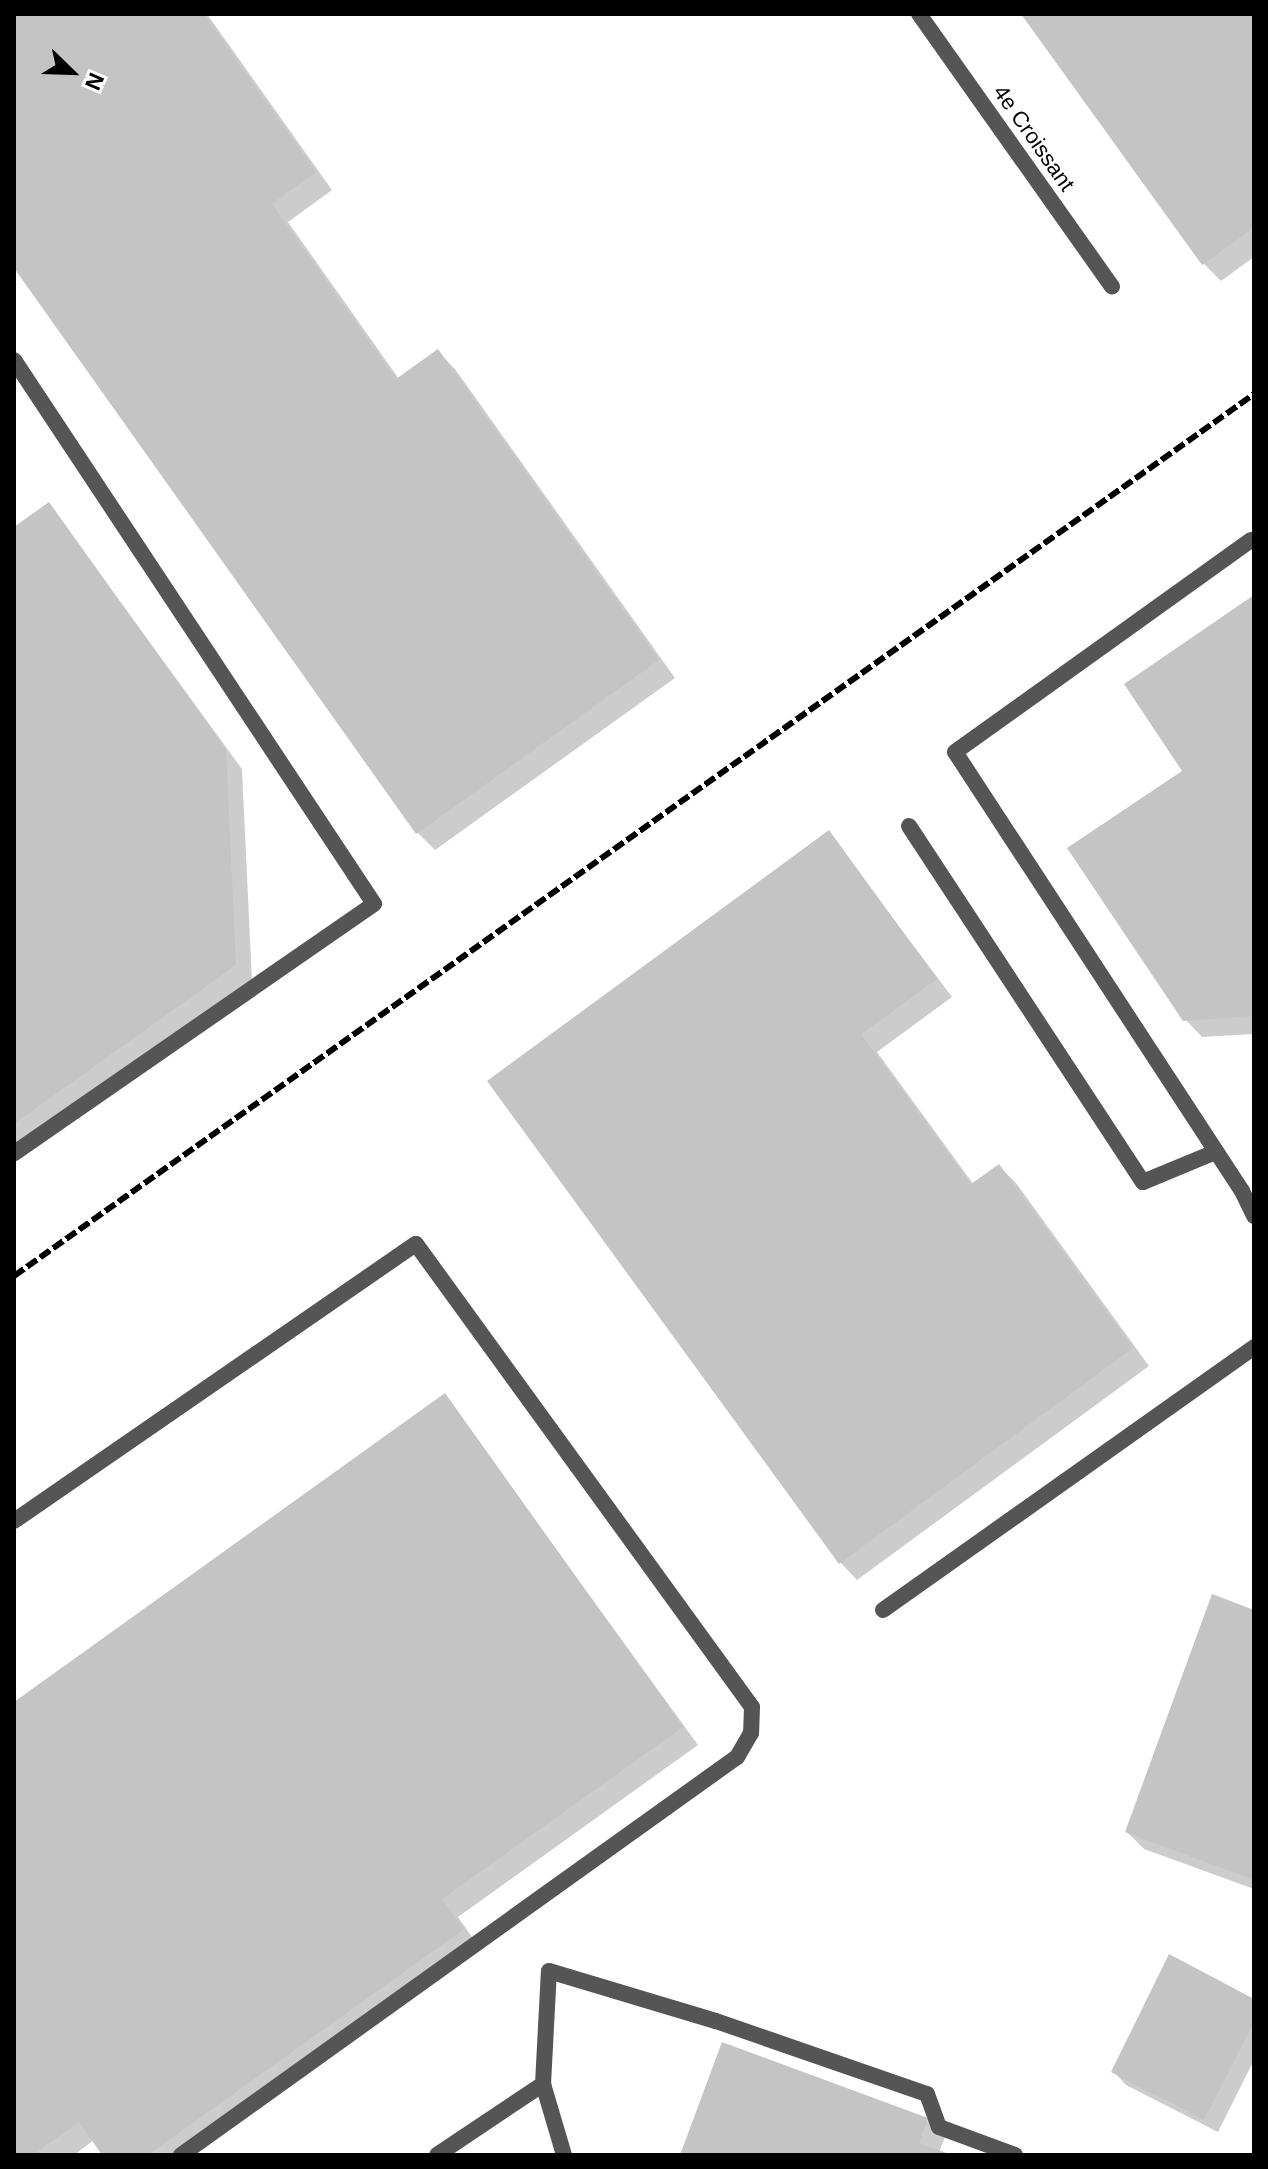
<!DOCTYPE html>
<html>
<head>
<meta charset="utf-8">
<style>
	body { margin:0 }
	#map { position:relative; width:1268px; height:2169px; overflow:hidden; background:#fff; font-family:Arial,sans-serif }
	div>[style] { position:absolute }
	.shadow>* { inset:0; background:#0003 }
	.building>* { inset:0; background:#c4c4c4 }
	.service>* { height:16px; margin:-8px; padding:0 8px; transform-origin:8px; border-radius:8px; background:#555 }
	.minor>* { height:16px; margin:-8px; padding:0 8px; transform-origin:8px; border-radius:8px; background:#555 }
	.rail>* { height:6px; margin-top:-3px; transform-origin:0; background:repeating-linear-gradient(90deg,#000 0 12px,transparent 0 16px) }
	span { translate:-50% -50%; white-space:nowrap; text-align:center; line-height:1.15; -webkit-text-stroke:6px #fff; paint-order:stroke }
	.street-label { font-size:22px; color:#000 }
	.frame { position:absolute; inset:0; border:16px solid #000; pointer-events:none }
	.north { position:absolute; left:32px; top:32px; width:80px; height:80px; -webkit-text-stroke:6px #fff; paint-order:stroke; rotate:113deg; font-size:22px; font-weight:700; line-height:32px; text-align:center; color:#000 }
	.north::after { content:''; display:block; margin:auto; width:28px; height:36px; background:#000; clip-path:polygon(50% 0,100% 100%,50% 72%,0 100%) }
</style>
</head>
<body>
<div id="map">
	<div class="shadow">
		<i style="clip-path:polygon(14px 14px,207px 14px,332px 190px,288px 222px,399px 379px,438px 352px,455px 369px,675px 678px,435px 850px,418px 833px,14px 265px)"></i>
		<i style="clip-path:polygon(1024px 14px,1254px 14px,1254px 257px,1221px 281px,1204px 264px)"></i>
		<i style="clip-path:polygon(49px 504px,242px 769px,252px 982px,14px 1153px,14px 529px)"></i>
		<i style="clip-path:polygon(1254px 598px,1254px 1034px,1202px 1037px,1185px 1019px,1185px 771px)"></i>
		<i style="clip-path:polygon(829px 833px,952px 997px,877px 1052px,974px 1185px,999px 1166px,1016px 1183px,1149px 1366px,857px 1580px,840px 1562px)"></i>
		<i style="clip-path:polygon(445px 1396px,698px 1745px,458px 1917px,479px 1947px,189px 2155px,105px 2155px,94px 2140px,74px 2155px,14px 2155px,14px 1705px)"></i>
		<i style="clip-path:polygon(1254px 1612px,1254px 1889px,1144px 1849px,1127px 1832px)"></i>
		<i style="clip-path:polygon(1254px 2001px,1254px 2060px,1218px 2132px,1126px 2085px,1113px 2071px)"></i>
		<i style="clip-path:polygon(927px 2120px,945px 2137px,939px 2152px,947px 2155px,682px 2155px)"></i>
	</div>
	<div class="building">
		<i style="clip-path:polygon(14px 14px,204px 14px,316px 172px,272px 204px,396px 379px,438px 349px,659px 660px,416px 834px,14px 268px)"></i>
		<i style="clip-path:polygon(1021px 14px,1254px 14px,1254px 228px,1202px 265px)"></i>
		<i style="clip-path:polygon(49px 502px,226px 750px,236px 965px,14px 1124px,14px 527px)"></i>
		<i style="clip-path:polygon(1254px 595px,1254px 1016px,1183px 1021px,1067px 848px,1182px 771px,1124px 684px)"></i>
		<i style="clip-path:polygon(829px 830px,937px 979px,861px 1034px,971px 1184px,999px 1164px,1133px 1348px,839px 1564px,487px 1081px)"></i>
		<i style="clip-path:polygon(445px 1393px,683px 1727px,442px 1899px,464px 1929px,148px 2155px,102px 2155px,79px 2122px,33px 2155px,14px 2155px,14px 1702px)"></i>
		<i style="clip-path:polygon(1212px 1594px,1254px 1610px,1254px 1880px,1125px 1832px)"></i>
		<i style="clip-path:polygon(1169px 1954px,1254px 1999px,1254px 2022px,1204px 2120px,1111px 2072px)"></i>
		<i style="clip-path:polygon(722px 2042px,928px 2118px,919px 2143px,952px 2155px,680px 2155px)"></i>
	</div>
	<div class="service">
		<i style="left:14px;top:360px;width:652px;rotate:56.5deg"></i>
		<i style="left:374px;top:904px;width:438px;rotate:145.3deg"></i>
		<i style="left:909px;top:826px;width:426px;rotate:56.7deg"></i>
		<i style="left:1143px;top:1182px;width:78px;rotate:-22.6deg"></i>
		<i style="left:1242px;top:1191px;width:524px;rotate:-123.17deg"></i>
		<i style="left:955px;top:752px;width:364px;rotate:-35.6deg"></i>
		<i style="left:14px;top:1521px;width:488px;rotate:-34.6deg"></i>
		<i style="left:416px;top:1244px;width:572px;rotate:54.03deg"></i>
		<i style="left:752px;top:1707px;width:26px;rotate:92deg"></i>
		<i style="left:751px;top:1733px;width:28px;rotate:120deg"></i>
		<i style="left:737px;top:1757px;width:684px;rotate:144.4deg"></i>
		<i style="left:883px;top:1610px;width:455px;rotate:-35.3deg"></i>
		<i style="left:437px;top:2155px;width:128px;rotate:-33.8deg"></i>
		<i style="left:564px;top:2155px;width:74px;rotate:-106.5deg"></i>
		<i style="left:543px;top:2084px;width:113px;rotate:-87deg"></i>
		<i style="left:549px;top:1971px;width:174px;rotate:16.7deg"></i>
		<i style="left:716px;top:2021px;width:223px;rotate:19.1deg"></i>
		<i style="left:927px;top:2094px;width:35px;rotate:70deg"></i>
		<i style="left:939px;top:2127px;width:81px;rotate:20.2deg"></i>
	</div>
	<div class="minor">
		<i style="left:919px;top:14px;width:334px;rotate:54.7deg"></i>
		<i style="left:1242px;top:1191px;width:28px;rotate:64deg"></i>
	</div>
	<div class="rail">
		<i style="left:14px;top:1276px;width:1522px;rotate:-35.42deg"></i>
	</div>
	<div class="street-label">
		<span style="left:1034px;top:138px;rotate:55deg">4e Croissant</span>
	</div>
	<div class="frame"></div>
	<div class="north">N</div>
</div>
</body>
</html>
